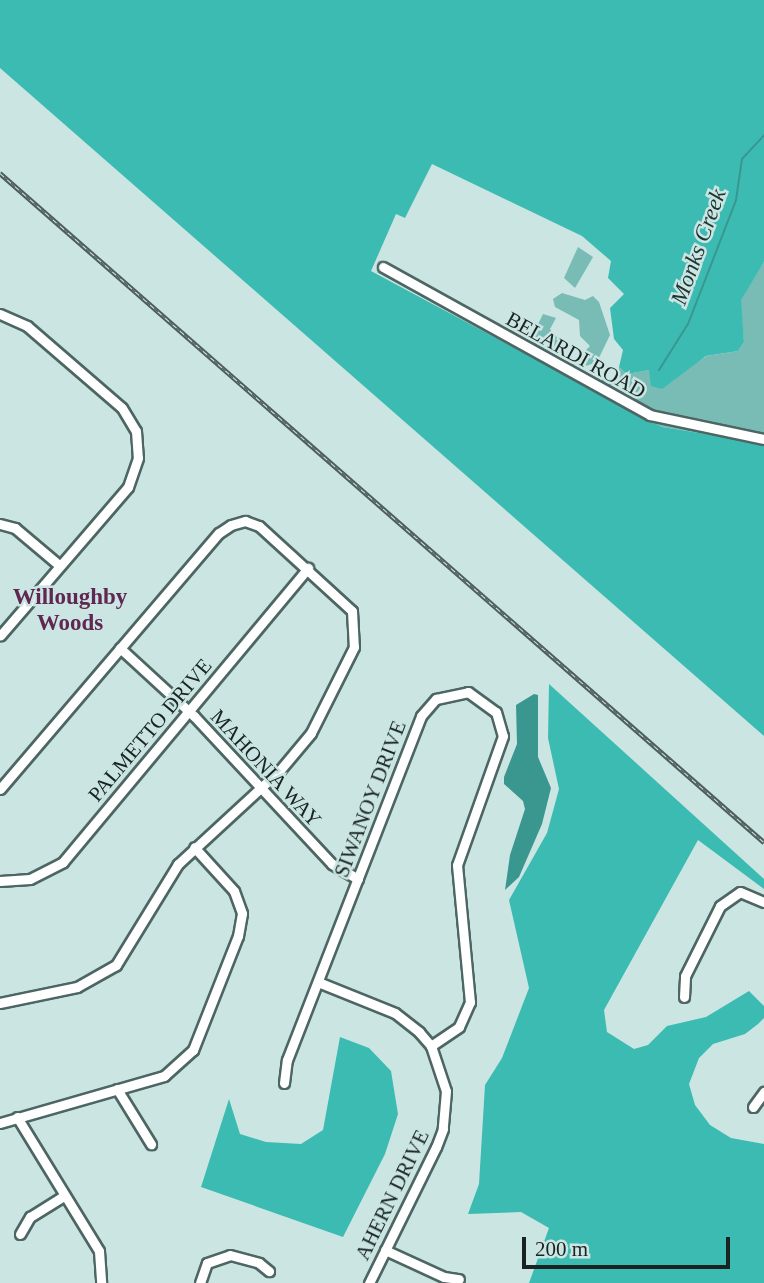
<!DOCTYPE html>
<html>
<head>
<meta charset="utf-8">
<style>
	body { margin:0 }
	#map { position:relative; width:764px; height:1283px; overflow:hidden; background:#cae5e2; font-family:Georgia,serif }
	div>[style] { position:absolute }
	.green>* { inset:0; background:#79bbb5 }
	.forest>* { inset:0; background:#3cbbb3 }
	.water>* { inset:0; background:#399790 }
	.stream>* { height:2px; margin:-1px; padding:0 1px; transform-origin:1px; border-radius:1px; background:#399790 }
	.roads { filter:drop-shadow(2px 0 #4d6663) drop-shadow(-2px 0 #4d6663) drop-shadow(0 2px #4d6663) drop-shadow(0 -2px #4d6663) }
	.minor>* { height:9px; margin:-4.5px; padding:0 4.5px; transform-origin:4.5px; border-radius:4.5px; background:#fff }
	.rail>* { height:4.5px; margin-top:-2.25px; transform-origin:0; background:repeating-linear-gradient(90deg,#cae5e2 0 5px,#4d5d5b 0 10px); box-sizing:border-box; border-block:2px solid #4d5d5b }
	span { translate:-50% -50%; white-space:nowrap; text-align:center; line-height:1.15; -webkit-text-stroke:5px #cae5e2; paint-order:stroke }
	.street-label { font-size:21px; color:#182322 }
	.water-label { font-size:23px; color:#1f3533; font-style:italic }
	.neighbourhood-label { font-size:23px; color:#602752; font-weight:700 }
	.scale { position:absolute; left:522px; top:1237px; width:208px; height:32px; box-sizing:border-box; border:4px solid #182322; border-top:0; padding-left:9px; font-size:21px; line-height:24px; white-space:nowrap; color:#182322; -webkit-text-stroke:5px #cae5e2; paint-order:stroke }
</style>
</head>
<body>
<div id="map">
	<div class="green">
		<i style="clip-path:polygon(578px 247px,593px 257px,575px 288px,564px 278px)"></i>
		<i style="clip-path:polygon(764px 262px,764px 443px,662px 427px,635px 414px,640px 409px,594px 381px,599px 376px,606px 382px,618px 381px,619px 367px,627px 374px,649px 370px,673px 381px,679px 373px,707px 356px,738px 351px,744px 342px,740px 300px)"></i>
		<i style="clip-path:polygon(562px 293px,585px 300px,593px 296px,599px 302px,610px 335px,597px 362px,578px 369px,581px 355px,590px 346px,580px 336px,579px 320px,555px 307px,553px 299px)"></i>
		<i style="clip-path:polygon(543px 314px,556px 318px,550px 329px,560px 341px,550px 357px,535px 346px,532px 337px)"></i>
	</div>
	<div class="forest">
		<i style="clip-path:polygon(0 0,764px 0,764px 262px,741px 300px,744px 342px,738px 351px,706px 356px,662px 389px,651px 386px,649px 370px,627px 374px,619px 367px,623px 350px,614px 339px,610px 308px,624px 294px,608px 278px,611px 261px,582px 236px,432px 164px,405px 218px,396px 214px,371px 271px,662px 427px,764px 443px,764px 736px,0 68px)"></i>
		<i style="clip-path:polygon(549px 684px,764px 879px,764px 889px,698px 840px,604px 1010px,607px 1032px,634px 1049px,648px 1045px,667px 1026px,706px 1017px,749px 991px,764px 1006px,764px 1018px,758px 1024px,745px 1034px,713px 1044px,699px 1058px,689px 1084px,695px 1105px,710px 1125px,731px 1138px,764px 1144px,764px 1283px,529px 1283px,549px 1228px,521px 1212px,468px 1214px,479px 1184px,485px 1085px,502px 1058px,529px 988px,509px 900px,547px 833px,559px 789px,548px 738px)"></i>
		<i style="clip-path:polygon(340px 1037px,369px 1048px,391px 1071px,398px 1114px,385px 1154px,343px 1237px,201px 1187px,229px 1099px,240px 1134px,266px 1142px,301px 1144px,323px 1130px)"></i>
	</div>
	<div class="water">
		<i style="clip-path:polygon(534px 694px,538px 695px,538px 757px,551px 788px,542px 824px,519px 877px,505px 890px,510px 855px,525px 809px,523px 801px,504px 784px,504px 777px,517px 744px,516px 705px)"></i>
	</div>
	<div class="stream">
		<i style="left:659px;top:370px;width:54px;rotate:-57.8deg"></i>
		<i style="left:688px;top:324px;width:133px;rotate:-68.8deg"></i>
		<i style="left:736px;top:200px;width:41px;rotate:-81.7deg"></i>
		<i style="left:742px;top:159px;width:33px;rotate:-47deg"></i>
	</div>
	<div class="roads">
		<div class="minor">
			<i style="left:383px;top:267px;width:305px;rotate:29deg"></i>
			<i style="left:650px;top:415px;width:116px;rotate:11.9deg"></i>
			<i style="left:0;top:314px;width:30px;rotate:24deg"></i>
			<i style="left:27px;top:326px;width:125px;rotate:40.8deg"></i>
			<i style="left:122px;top:408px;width:27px;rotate:59deg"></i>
			<i style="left:136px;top:431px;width:27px;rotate:86deg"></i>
			<i style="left:138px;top:458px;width:31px;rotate:109deg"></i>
			<i style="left:128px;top:487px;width:196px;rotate:130.7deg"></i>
			<i style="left:0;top:524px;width:16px;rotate:15deg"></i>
			<i style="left:15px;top:528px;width:57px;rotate:40.1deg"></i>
			<i style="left:120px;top:648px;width:100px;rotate:42.6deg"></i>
			<i style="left:194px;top:716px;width:202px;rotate:47deg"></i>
			<i style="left:332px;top:864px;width:30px;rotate:30deg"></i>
			<i style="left:0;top:789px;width:337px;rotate:-49.5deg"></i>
			<i style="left:219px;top:533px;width:14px;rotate:-34deg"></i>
			<i style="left:231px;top:525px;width:15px;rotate:-16deg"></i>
			<i style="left:245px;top:521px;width:15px;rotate:20deg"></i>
			<i style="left:259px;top:526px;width:126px;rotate:42.4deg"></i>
			<i style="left:352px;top:611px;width:36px;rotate:87deg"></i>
			<i style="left:354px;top:647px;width:96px;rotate:116.6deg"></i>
			<i style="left:311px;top:733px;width:48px;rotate:130deg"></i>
			<i style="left:280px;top:770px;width:139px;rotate:137.3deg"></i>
			<i style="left:178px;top:864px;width:119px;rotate:121.5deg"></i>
			<i style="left:116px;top:965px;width:45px;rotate:150.6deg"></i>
			<i style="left:77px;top:987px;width:79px;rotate:168.3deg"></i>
			<i style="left:0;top:881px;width:30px;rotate:-4deg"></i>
			<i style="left:30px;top:879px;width:37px;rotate:-27deg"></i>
			<i style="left:63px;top:862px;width:383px;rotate:-50.2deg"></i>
			<i style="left:318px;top:982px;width:83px;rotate:21.9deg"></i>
			<i style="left:395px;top:1013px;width:31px;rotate:38deg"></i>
			<i style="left:419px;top:1032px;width:18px;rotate:49deg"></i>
			<i style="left:431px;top:1046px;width:47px;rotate:71.6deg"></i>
			<i style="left:446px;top:1091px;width:38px;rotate:95deg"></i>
			<i style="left:443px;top:1129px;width:19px;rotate:111deg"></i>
			<i style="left:436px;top:1147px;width:152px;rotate:116.2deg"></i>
			<i style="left:684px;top:997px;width:21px;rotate:-87deg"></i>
			<i style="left:685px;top:976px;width:78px;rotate:-63.4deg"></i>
			<i style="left:720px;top:906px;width:24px;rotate:-35deg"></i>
			<i style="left:740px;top:892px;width:26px;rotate:23deg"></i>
			<i style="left:284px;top:1083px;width:23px;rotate:-83deg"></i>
			<i style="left:287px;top:1060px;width:369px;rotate:-68.7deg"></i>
			<i style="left:421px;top:716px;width:23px;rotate:-49deg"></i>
			<i style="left:436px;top:699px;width:33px;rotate:-12deg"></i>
			<i style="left:468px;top:692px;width:34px;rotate:36deg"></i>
			<i style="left:496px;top:712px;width:25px;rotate:74deg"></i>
			<i style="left:503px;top:736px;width:137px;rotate:109.6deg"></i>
			<i style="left:457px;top:865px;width:138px;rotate:84.6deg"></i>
			<i style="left:470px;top:1002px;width:27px;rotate:114deg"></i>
			<i style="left:459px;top:1027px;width:34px;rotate:146deg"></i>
			<i style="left:117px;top:1089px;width:65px;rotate:58.3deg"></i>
			<i style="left:753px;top:1107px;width:19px;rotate:-54deg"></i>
			<i style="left:17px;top:1117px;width:157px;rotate:58.5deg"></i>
			<i style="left:99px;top:1251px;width:32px;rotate:86deg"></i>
			<i style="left:0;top:1123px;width:171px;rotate:-16deg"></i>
			<i style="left:164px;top:1076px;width:39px;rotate:-42deg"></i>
			<i style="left:193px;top:1050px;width:123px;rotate:-68.5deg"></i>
			<i style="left:238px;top:936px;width:23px;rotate:-80deg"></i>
			<i style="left:242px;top:913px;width:23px;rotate:-110deg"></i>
			<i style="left:234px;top:891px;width:59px;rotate:-132.3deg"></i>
			<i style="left:20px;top:1234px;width:20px;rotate:-60deg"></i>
			<i style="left:30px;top:1217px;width:39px;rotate:-32deg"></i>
			<i style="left:385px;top:1250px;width:65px;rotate:24.6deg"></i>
			<i style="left:444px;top:1277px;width:15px;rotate:8deg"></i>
			<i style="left:200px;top:1283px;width:21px;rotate:-71deg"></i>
			<i style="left:207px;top:1263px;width:24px;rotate:-19deg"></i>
			<i style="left:230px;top:1255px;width:30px;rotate:15deg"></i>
			<i style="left:259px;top:1263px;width:13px;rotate:39deg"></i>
		</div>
	</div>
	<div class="rail">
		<i style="left:0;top:173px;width:1016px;rotate:41.21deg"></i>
	</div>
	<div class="street-label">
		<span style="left:576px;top:355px;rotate:29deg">BELARDI ROAD</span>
		<span style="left:150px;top:730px;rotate:-50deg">PALMETTO DRIVE</span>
		<span style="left:266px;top:768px;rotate:47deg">MAHONIA WAY</span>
		<span style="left:370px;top:799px;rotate:-69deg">SIWANOY DRIVE</span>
		<span style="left:392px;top:1195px;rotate:-64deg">AHERN DRIVE</span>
	</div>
	<div class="water-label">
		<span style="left:699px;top:247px;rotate:-70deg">Monks Creek</span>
	</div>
	<div class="neighbourhood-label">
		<span style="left:70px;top:610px">Willoughby<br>Woods</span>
	</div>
	<div class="scale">200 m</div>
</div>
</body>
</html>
